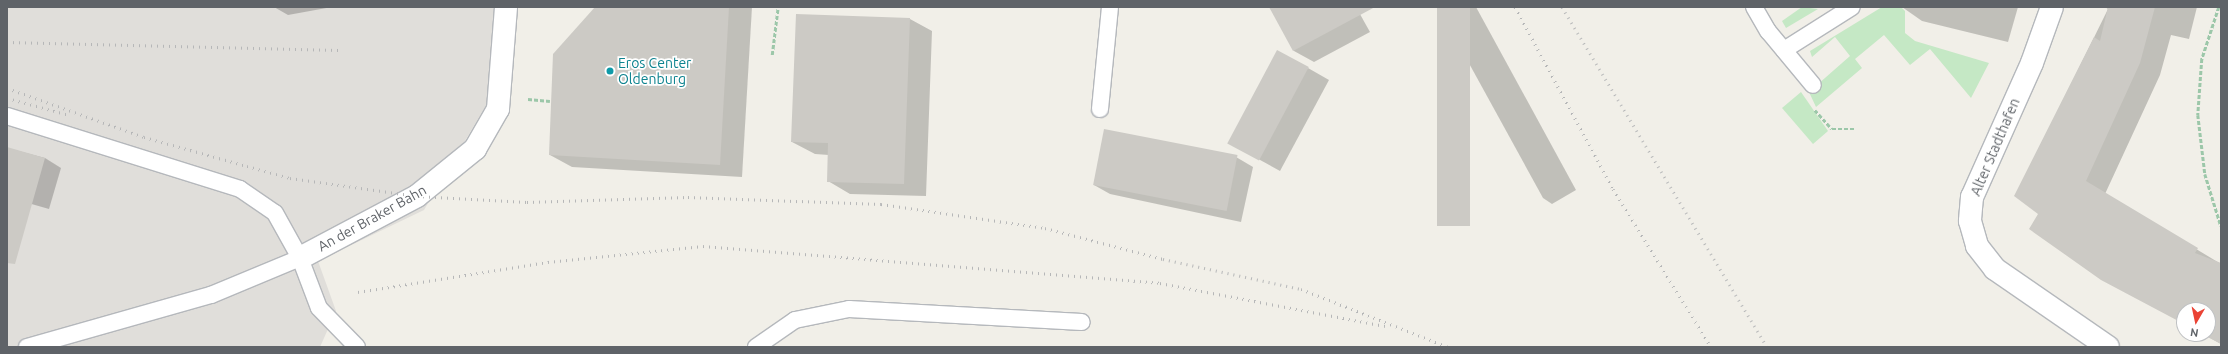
<!DOCTYPE html>
<html>
<head>
<meta charset="utf-8">
<style>
	body { margin:0 }
	#map { position:relative; width:2228px; height:354px; overflow:hidden; background:#f1efe8; font-family:Ubuntu,sans-serif }
	div>[style] { position:absolute }
	.industrial>* { inset:0; background:#e0deda }
	.green>* { inset:0; background:#c5e8c5 }
	.shadow>* { inset:0; background:#0003 }
	.building>* { inset:0; background:#cccac5; transform-origin:0 0 }
	.path>* { height:2.5px; margin-top:-1.25px; transform-origin:0; background:repeating-linear-gradient(90deg,#9cc7a9 0 4px,transparent 0 6px) }
	.roads { filter:drop-shadow(1px 0 #b5b8bc) drop-shadow(-1px 0 #b5b8bc) drop-shadow(0 1px #b5b8bc) drop-shadow(0 -1px #b5b8bc) }
	.service>* { height:16px; margin:-8px; padding:0 8px; transform-origin:8px; border-radius:8px; background:#fff }
	.minor>* { height:22px; margin:-11px; padding:0 11px; transform-origin:11px; border-radius:11px; background:#fff }
	.rail>* { height:3px; margin-top:-1.5px; transform-origin:0; background:repeating-linear-gradient(90deg,#b6b7b8 0 1px,transparent 0 6px) }
	.dots>* { width:11px; height:11px; translate:-50% -50%; box-sizing:border-box; border:2px solid #fff; border-radius:50% }
	span { translate:-50% -50%; white-space:nowrap; text-align:center; line-height:1.15; -webkit-text-stroke:3.5px #fff; paint-order:stroke }
	.culture-label { font-size:14px; color:#0d838f }
	.left { translate:0 -50%; text-align:left }
	.street-label { font-size:14px; color:#5f6368 }
	.frame { position:absolute; inset:0; border:8px solid #5f6368; pointer-events:none }
	.north { position:absolute; left:2176px; top:302px; width:40px; height:40px; box-sizing:border-box; background:#fff; border:1px solid #bfc1c3; border-radius:50%; rotate:189deg; font-size:11px; font-weight:700; line-height:16px; text-align:center; color:#5f6368 }
	.north::after { content:''; display:block; margin:auto; width:14px; height:18px; background:#ea4335; clip-path:polygon(50% 0,100% 100%,50% 72%,0 100%) }
</style>
</head>
<body>
<div id="map">
	<div class="industrial">
		<i style="clip-path:polygon(7px 7px,496px 7px,488px 102px,424px 210px,318px 261px,336px 311px,320px 347px,7px 347px)"></i>
	</div>
	<div class="green">
		<i style="clip-path:polygon(1802px 7px,1818px 9px,1786px 28px,1782px 21px)"></i>
		<i style="clip-path:polygon(1882px 7px,1901px 7px,1905px 11px,1905px 33px,1915px 41px,1989px 63px,1971px 98px,1930px 49px,1910px 65px,1884px 35px,1855px 59px,1862px 68px,1816px 107px,1809px 92px,1850px 56px,1835px 37px,1812px 57px,1810px 51px)"></i>
		<i style="clip-path:polygon(1801px 92px,1828px 131px,1813px 144px,1782px 108px)"></i>
	</div>
	<div class="shadow">
		<i style="clip-path:polygon(196px 7px,230px 7px,230px 8px)"></i>
		<i style="clip-path:polygon(274px 7px,332px 7px,288px 15px)"></i>
		<i style="clip-path:polygon(596px 7px,752px 7px,742px 177px,572px 167px,550px 155px)"></i>
		<i style="clip-path:polygon(1270px 7px,1356px 7px,1370px 32px,1314px 62px,1294px 51px)"></i>
		<i style="clip-path:polygon(1438px 7px,1476px 7px,1576px 190px,1552px 204px,1543px 198px)"></i>
		<i style="clip-path:polygon(1902px 7px,2018px 7px,2008px 42px,1922px 21px)"></i>
		<i style="clip-path:polygon(2105px 7px,2197px 7px,2189px 39px,2171px 35px,2160px 75px,2105px 194px,2221px 264px,2221px 344px,2203px 334px,2208px 334px,2208px 310px,2184px 310px,2184px 324px,2016px 196px,2108px 9px)"></i>
		<i style="clip-path:polygon(910px 19px,932px 31px,926px 196px,850px 194px,828px 181px,829px 155px,815px 154px,792px 142px)"></i>
		<i style="clip-path:polygon(1308px 68px,1329px 80px,1280px 171px,1229px 143px)"></i>
		<i style="clip-path:polygon(7px 148px,45px 158px,61px 168px,49px 209px,7px 197px)"></i>
		<i style="clip-path:polygon(1236px 157px,1253px 167px,1241px 222px,1110px 194px,1094px 185px)"></i>
	</div>
	<div class="building">
		<i style="clip-path:polygon(595px 7px,729px 7px,720px 165px,549px 155px,553px 54px)"></i>
		<i style="clip-path:polygon(1269px 7px,1375px 7px,1293px 51px)"></i>
		<i style="left:1437px;top:7px;width:33px;height:219px"></i>
		<i style="clip-path:polygon(2108px 7px,2155px 7px,2140px 63px,2086px 181px,2198px 248px,2195px 253px,2221px 263px,2221px 344px,2202px 334px,2208px 334px,2208px 310px,2184px 310px,2184px 324px,2101px 280px,2029px 229px,2038px 214px,2014px 196px,2094px 37px,2100px 41px)"></i>
		<i style="clip-path:polygon(796px 14px,910px 18px,904px 184px,827px 182px,828px 143px,791px 142px)"></i>
		<i style="left:1277px;top:50px;width:36px;height:106px;rotate:28deg"></i>
		<i style="left:1104px;top:129px;width:136px;height:57px;rotate:11deg"></i>
		<i style="clip-path:polygon(7px 147px,45px 158px,15px 264px,7px 263px)"></i>
	</div>
	<div class="path">
		<i style="left:2219px;top:7px;width:55px;rotate:108.1deg"></i>
		<i style="left:2202px;top:59px;width:56px;rotate:94.1deg"></i>
		<i style="left:2198px;top:115px;width:59px;rotate:83.2deg"></i>
		<i style="left:2205px;top:174px;width:54px;rotate:72.9deg"></i>
		<i style="left:772px;top:55px;width:48px;rotate:-82.9deg"></i>
		<i style="left:528px;top:99px;width:22px;rotate:5deg"></i>
		<i style="left:1815px;top:110px;width:25px;rotate:48deg"></i>
		<i style="left:1832px;top:129px;width:22px"></i>
	</div>
	<div class="roads">
		<div class="service">
			<i style="left:1754px;top:7px;width:28px;rotate:60deg"></i>
			<i style="left:1768px;top:31px;width:70px;rotate:50.2deg"></i>
			<i style="left:1784px;top:50px;width:80px;rotate:-32.3deg"></i>
			<i style="left:1100px;top:109px;width:102px;rotate:-84.4deg"></i>
			<i style="left:7px;top:116px;width:244px;rotate:17.4deg"></i>
			<i style="left:240px;top:189px;width:42px;rotate:34.4deg"></i>
			<i style="left:275px;top:213px;width:51px;rotate:60.9deg"></i>
			<i style="left:300px;top:258px;width:53px;rotate:69.2deg"></i>
			<i style="left:319px;top:308px;width:54px;rotate:45.7deg"></i>
			<i style="left:27px;top:347px;width:191px;rotate:-15.8deg"></i>
			<i style="left:211px;top:295px;width:96px;rotate:-22.6deg"></i>
			<i style="left:756px;top:347px;width:47px;rotate:-34.7deg"></i>
			<i style="left:795px;top:320px;width:55px;rotate:-11.5deg"></i>
			<i style="left:849px;top:309px;width:233px;rotate:3.2deg"></i>
		</div>
		<div class="minor">
			<i style="left:2052px;top:7px;width:59px;rotate:109.7deg"></i>
			<i style="left:2032px;top:63px;width:147px;rotate:114.1deg"></i>
			<i style="left:1972px;top:197px;width:24px;rotate:95deg"></i>
			<i style="left:1970px;top:221px;width:26px;rotate:74deg"></i>
			<i style="left:1977px;top:246px;width:29px;rotate:52deg"></i>
			<i style="left:1995px;top:269px;width:137px;rotate:34.6deg"></i>
			<i style="left:300px;top:258px;width:132px;rotate:-27.9deg"></i>
			<i style="left:417px;top:196px;width:75px;rotate:-39deg"></i>
			<i style="left:475px;top:149px;width:46px;rotate:-60.1deg"></i>
			<i style="left:498px;top:109px;width:102px;rotate:-85.5deg"></i>
		</div>
	</div>
	<div class="rail">
		<i style="left:1515px;top:7px;width:207px;rotate:61.7deg"></i>
		<i style="left:1613px;top:189px;width:186px;rotate:58.2deg"></i>
		<i style="left:1562px;top:7px;width:397px;rotate:58.9deg"></i>
		<i style="left:7px;top:42px;width:332px;rotate:1.4deg"></i>
		<i style="left:7px;top:88px;width:145px;rotate:19.7deg"></i>
		<i style="left:144px;top:137px;width:107px;rotate:15.7deg"></i>
		<i style="left:247px;top:166px;width:45px;rotate:15.6deg"></i>
		<i style="left:290px;top:178px;width:128px;rotate:8.1deg"></i>
		<i style="left:417px;top:196px;width:110px;rotate:3.1deg"></i>
		<i style="left:527px;top:202px;width:161px;rotate:-1.8deg"></i>
		<i style="left:688px;top:197px;width:193px;rotate:2.1deg"></i>
		<i style="left:881px;top:204px;width:166px;rotate:8.3deg"></i>
		<i style="left:1045px;top:228px;width:122px;rotate:14.7deg"></i>
		<i style="left:1163px;top:259px;width:141px;rotate:12.3deg"></i>
		<i style="left:1301px;top:289px;width:158px;rotate:21.5deg"></i>
		<i style="left:7px;top:98px;width:64px;rotate:15.3deg"></i>
		<i style="left:358px;top:292px;width:192px;rotate:-9deg"></i>
		<i style="left:548px;top:262px;width:156px;rotate:-5.9deg"></i>
		<i style="left:703px;top:246px;width:458px;rotate:4.6deg"></i>
		<i style="left:1160px;top:283px;width:229px;rotate:10.8deg"></i>
	</div>
	<div class="dots">
		<i style="left:610px;top:71px;background:#0f9aa8"></i>
	</div>
	<div class="culture-label">
		<span class="left" style="left:618px;top:71px">Eros Center<br>Oldenburg</span>
	</div>
	<div class="street-label">
		<span style="left:1995px;top:147px;rotate:-67deg">Alter Stadthafen</span>
		<span style="left:372px;top:218px;rotate:-29deg">An der Braker Bahn</span>
	</div>
	<div class="frame"></div>
	<div class="north">N</div>
</div>
</body>
</html>
